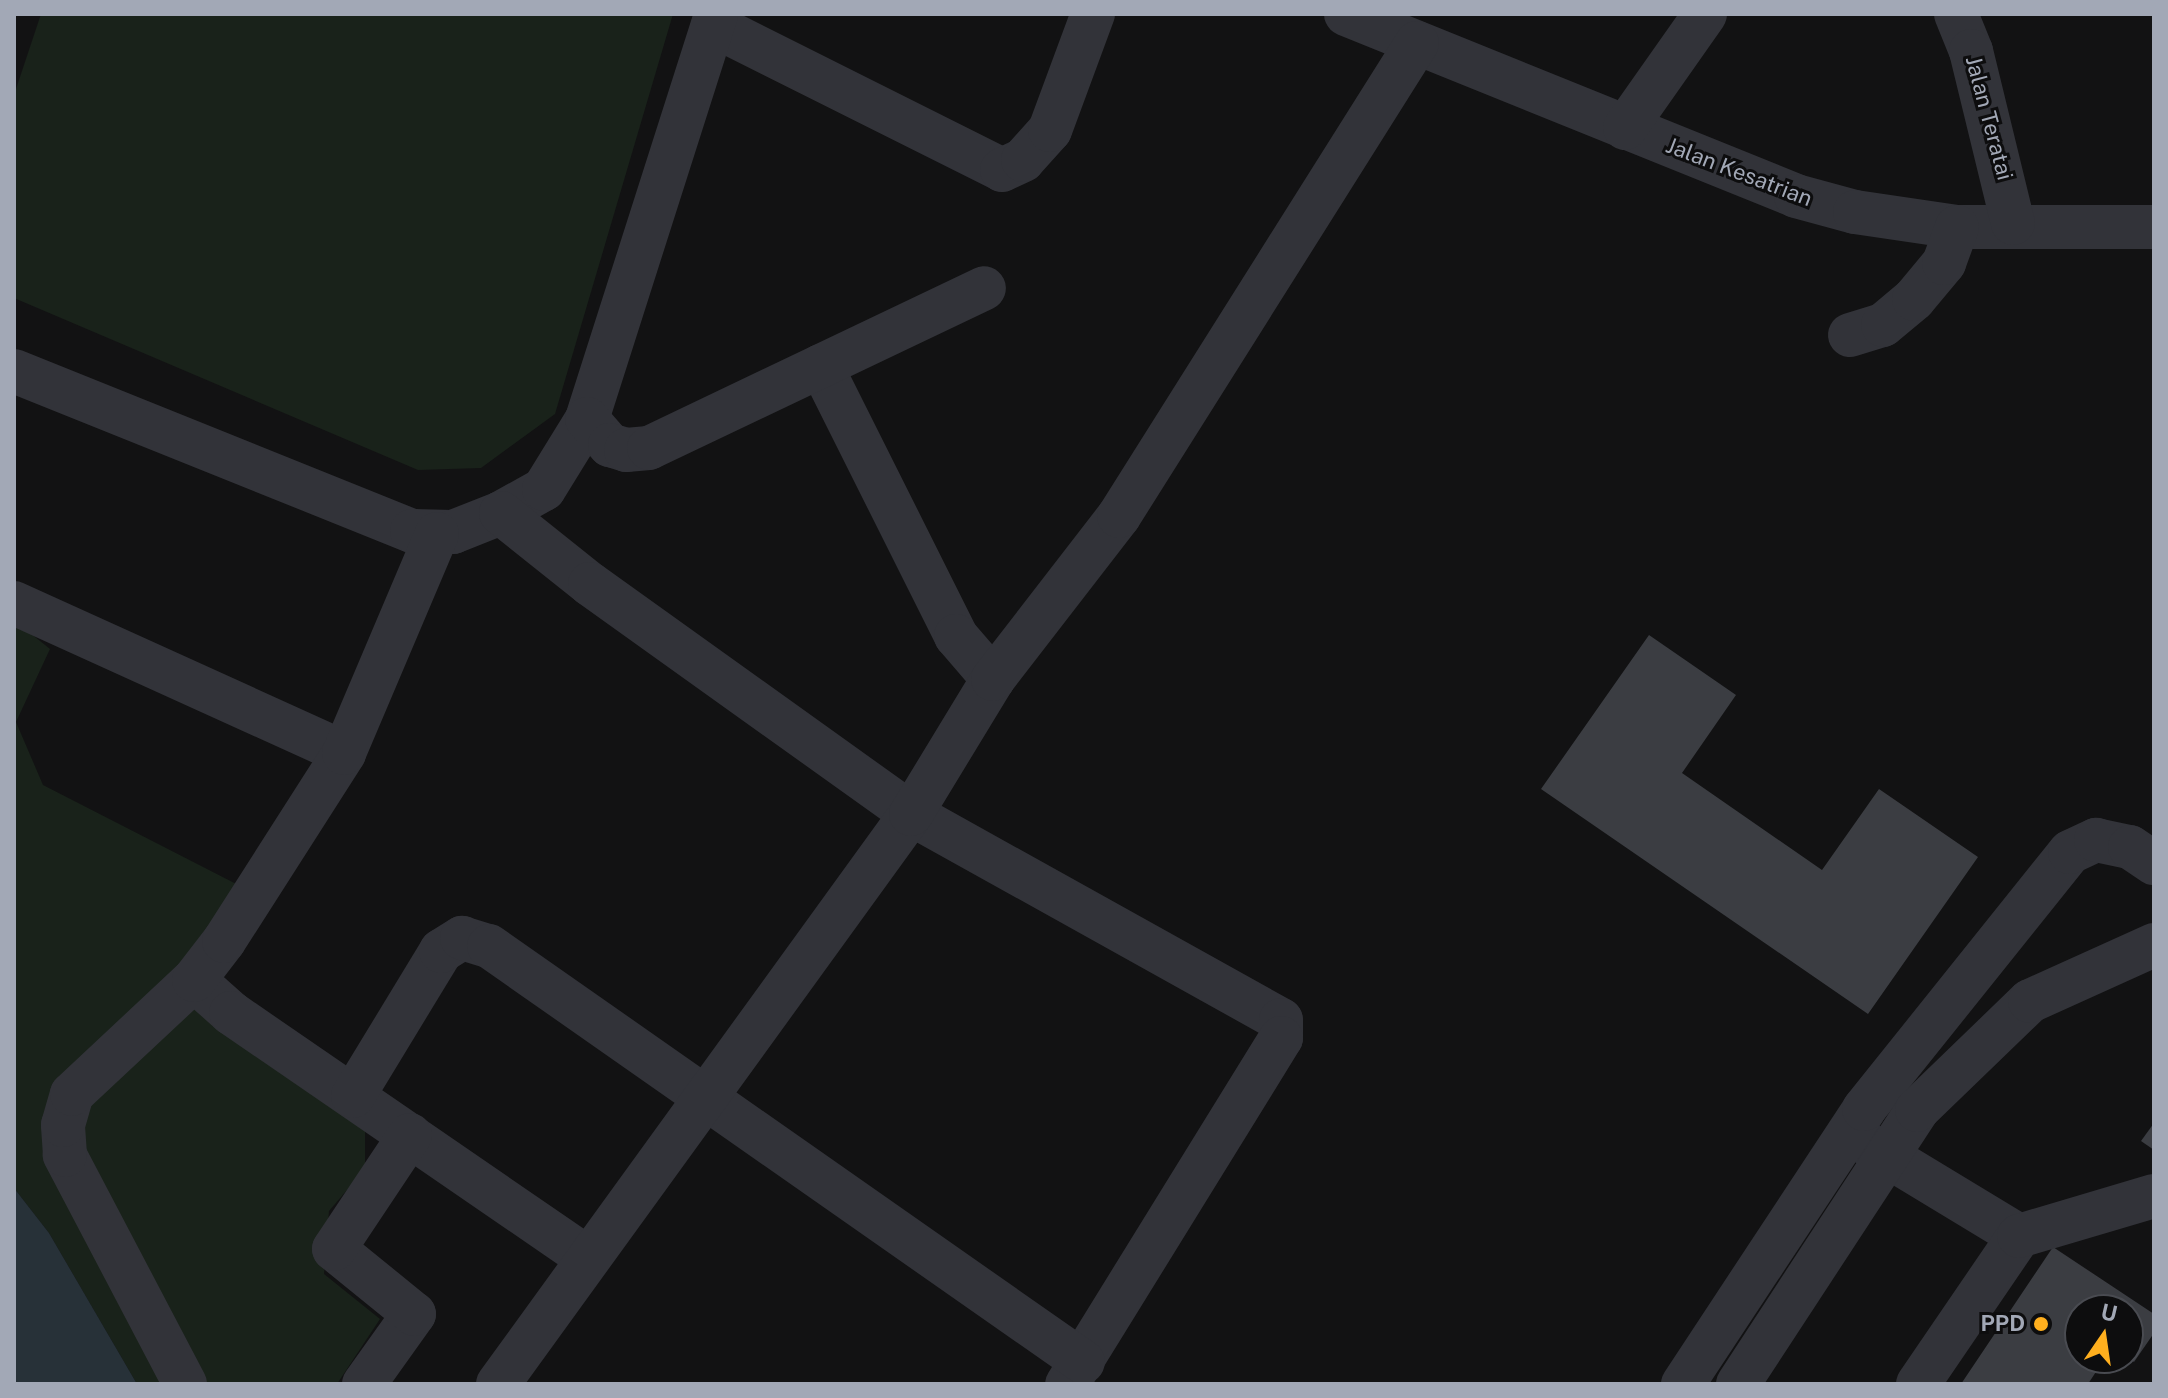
<!DOCTYPE html>
<html>
<head>
<meta charset="utf-8">
<style>
	body { margin:0 }
	#map { position:relative; width:2168px; height:1398px; overflow:hidden; background:#121213; font-family:"Public Sans",sans-serif }
	div>[style] { position:absolute }
	.green>* { inset:0; background:#19221a }
	.water>* { inset:0; background:#273138 }
	.building>* { inset:0; background:#3b3d42 }
	.minor>* { height:44px; margin:-22px; padding:0 22px; transform-origin:22px; border-radius:22px; background:#323339 }
	.dots>* { width:22px; height:22px; translate:-50% -50%; box-sizing:border-box; border:4px solid #0d0d0e; border-radius:50% }
	span { translate:-50% -50%; white-space:nowrap; text-align:center; line-height:1.15; -webkit-text-stroke:6px #0d0d0e; paint-order:stroke }
	.street-label { font-size:22px; color:#a2a8b6 }
	.poi-label { font-size:22px; color:#a2a8b6; font-weight:700 }
	.right { translate:-100% -50%; text-align:right }
	.frame { position:absolute; inset:0; border:16px solid #a2a8b6; pointer-events:none }
	.north { position:absolute; left:2064px; top:1294px; width:80px; height:80px; box-sizing:border-box; background:#0d0d0e; border:2px solid #494b51; border-radius:50%; rotate:13deg; font-size:22px; font-weight:700; line-height:32px; text-align:center; color:#a2a8b6 }
	.north::after { content:''; display:block; margin:auto; width:28px; height:36px; background:#ffaf1e; clip-path:polygon(50% 0,100% 100%,50% 72%,0 100%) }
</style>
</head>
<body>
<div id="map">
	<div class="green">
		<i style="clip-path:polygon(41px 14px,673px 14px,555px 414px,481px 468px,418px 470px,14px 298px,14px 95px)"></i>
		<i style="clip-path:polygon(14px 620px,50px 649px,16px 722px,43px 785px,248px 890px,216px 1003px,365px 1120px,365px 1169px,329px 1211px,324px 1274px,380px 1319px,337px 1384px,137px 1384px,49px 1233px,14px 1188px)"></i>
	</div>
	<div class="water">
		<i style="clip-path:polygon(14px 1188px,49px 1233px,137px 1384px,14px 1384px)"></i>
	</div>
	<div class="building">
		<i style="clip-path:polygon(1649px 635px,1736px 695px,1682px 773px,1822px 870px,1879px 789px,1978px 857px,1868px 1014px,1541px 789px)"></i>
		<i style="clip-path:polygon(2154px 1123px,2154px 1150px,2141px 1141px)"></i>
		<i style="clip-path:polygon(2053px 1247px,2154px 1314px,2154px 1333px,2134px 1362px,2128px 1358px,2128px 1310px,2080px 1310px,2080px 1358px,2105px 1358px,2088px 1384px,1961px 1384px)"></i>
	</div>
	<div class="minor">
		<i style="left:1346px;top:14px;width:485px;rotate:22deg"></i>
		<i style="left:1796px;top:196px;width:61px;rotate:15.2deg"></i>
		<i style="left:1855px;top:212px;width:103px;rotate:8.4deg"></i>
		<i style="left:1957px;top:227px;width:197px"></i>
		<i style="left:1956px;top:14px;width:40px;rotate:68deg"></i>
		<i style="left:1971px;top:51px;width:177px;rotate:76.3deg"></i>
		<i style="left:713px;top:25px;width:323px;rotate:26.6deg"></i>
		<i style="left:1002px;top:170px;width:23px;rotate:-25deg"></i>
		<i style="left:1023px;top:160px;width:40px;rotate:-48deg"></i>
		<i style="left:1050px;top:130px;width:124px;rotate:-69.7deg"></i>
		<i style="left:1625px;top:128px;width:139px;rotate:-54.9deg"></i>
		<i style="left:1850px;top:335px;width:34px;rotate:-17deg"></i>
		<i style="left:1883px;top:325px;width:40px;rotate:-40deg"></i>
		<i style="left:1914px;top:299px;width:47px;rotate:-50.2deg"></i>
		<i style="left:1944px;top:263px;width:38px;rotate:-70deg"></i>
		<i style="left:821px;top:366px;width:302px;rotate:63.4deg"></i>
		<i style="left:956px;top:636px;width:57px;rotate:49.3deg"></i>
		<i style="left:14px;top:371px;width:429px;rotate:21.9deg"></i>
		<i style="left:412px;top:531px;width:41px;rotate:1.4deg"></i>
		<i style="left:453px;top:532px;width:52px;rotate:-21.6deg"></i>
		<i style="left:501px;top:513px;width:49px;rotate:-29.2deg"></i>
		<i style="left:544px;top:489px;width:82px;rotate:-58.4deg"></i>
		<i style="left:587px;top:419px;width:425px;rotate:-72.3deg"></i>
		<i style="left:587px;top:419px;width:35px;rotate:49deg"></i>
		<i style="left:610px;top:445px;width:17px;rotate:17deg"></i>
		<i style="left:626px;top:450px;width:23px;rotate:-5deg"></i>
		<i style="left:649px;top:448px;width:371px;rotate:-25.5deg"></i>
		<i style="left:501px;top:513px;width:114px;rotate:38.6deg"></i>
		<i style="left:590px;top:584px;width:395px;rotate:35.6deg"></i>
		<i style="left:911px;top:814px;width:423px;rotate:29.1deg"></i>
		<i style="left:1281px;top:1020px;width:18px;rotate:90deg"></i>
		<i style="left:1281px;top:1038px;width:407px;rotate:121.7deg"></i>
		<i style="left:14px;top:603px;width:362px;rotate:24.4deg"></i>
		<i style="left:194px;top:980px;width:50px;rotate:41.7deg"></i>
		<i style="left:231px;top:1013px;width:433px;rotate:34.5deg"></i>
		<i style="left:353px;top:1096px;width:170px;rotate:-58.7deg"></i>
		<i style="left:441px;top:951px;width:25px;rotate:-32deg"></i>
		<i style="left:462px;top:938px;width:28px;rotate:17deg"></i>
		<i style="left:489px;top:946px;width:725px;rotate:35deg"></i>
		<i style="left:1864px;top:1142px;width:181px;rotate:31.2deg"></i>
		<i style="left:185px;top:1384px;width:259px;rotate:-117.7deg"></i>
		<i style="left:65px;top:1155px;width:30px;rotate:-94deg"></i>
		<i style="left:63px;top:1125px;width:32px;rotate:-74deg"></i>
		<i style="left:72px;top:1094px;width:167px;rotate:-43.1deg"></i>
		<i style="left:194px;top:980px;width:49px;rotate:-52.4deg"></i>
		<i style="left:224px;top:941px;width:223px;rotate:-57.4deg"></i>
		<i style="left:344px;top:753px;width:238px;rotate:-67deg"></i>
		<i style="left:364px;top:1384px;width:86px;rotate:-54.5deg"></i>
		<i style="left:414px;top:1314px;width:103px;rotate:-140.9deg"></i>
		<i style="left:334px;top:1249px;width:137px;rotate:-56.3deg"></i>
		<i style="left:498px;top:1384px;width:704px;rotate:-54.07deg"></i>
		<i style="left:911px;top:814px;width:158px;rotate:-58.7deg"></i>
		<i style="left:993px;top:679px;width:206px;rotate:-52.3deg"></i>
		<i style="left:1119px;top:516px;width:559px;rotate:-57.79deg"></i>
		<i style="left:1683px;top:1384px;width:329px;rotate:-56.6deg"></i>
		<i style="left:1864px;top:1109px;width:329px;rotate:-51.3deg"></i>
		<i style="left:2070px;top:852px;width:29px;rotate:-25deg"></i>
		<i style="left:2096px;top:840px;width:35px;rotate:12deg"></i>
		<i style="left:2130px;top:847px;width:29px;rotate:34deg"></i>
		<i style="left:1738px;top:1384px;width:327px;rotate:-56.8deg"></i>
		<i style="left:1917px;top:1110px;width:157px;rotate:-44deg"></i>
		<i style="left:2030px;top:1001px;width:136px;rotate:-24.3deg"></i>
		<i style="left:1918px;top:1384px;width:179px;rotate:-55.7deg"></i>
		<i style="left:2019px;top:1236px;width:141px;rotate:-16.5deg"></i>
	</div>
	<div class="dots">
		<i style="left:2041px;top:1324px;background:#ffaf1e"></i>
	</div>
	<div class="street-label">
		<span style="left:1989px;top:118px;rotate:75deg">Jalan Teratai</span>
		<span style="left:1739px;top:172px;rotate:21deg">Jalan Kesatrian</span>
	</div>
	<div class="poi-label">
		<span class="right" style="left:2025px;top:1324px">PPD</span>
	</div>
	<div class="frame"></div>
	<div class="north">U</div>
</div>
</body>
</html>
